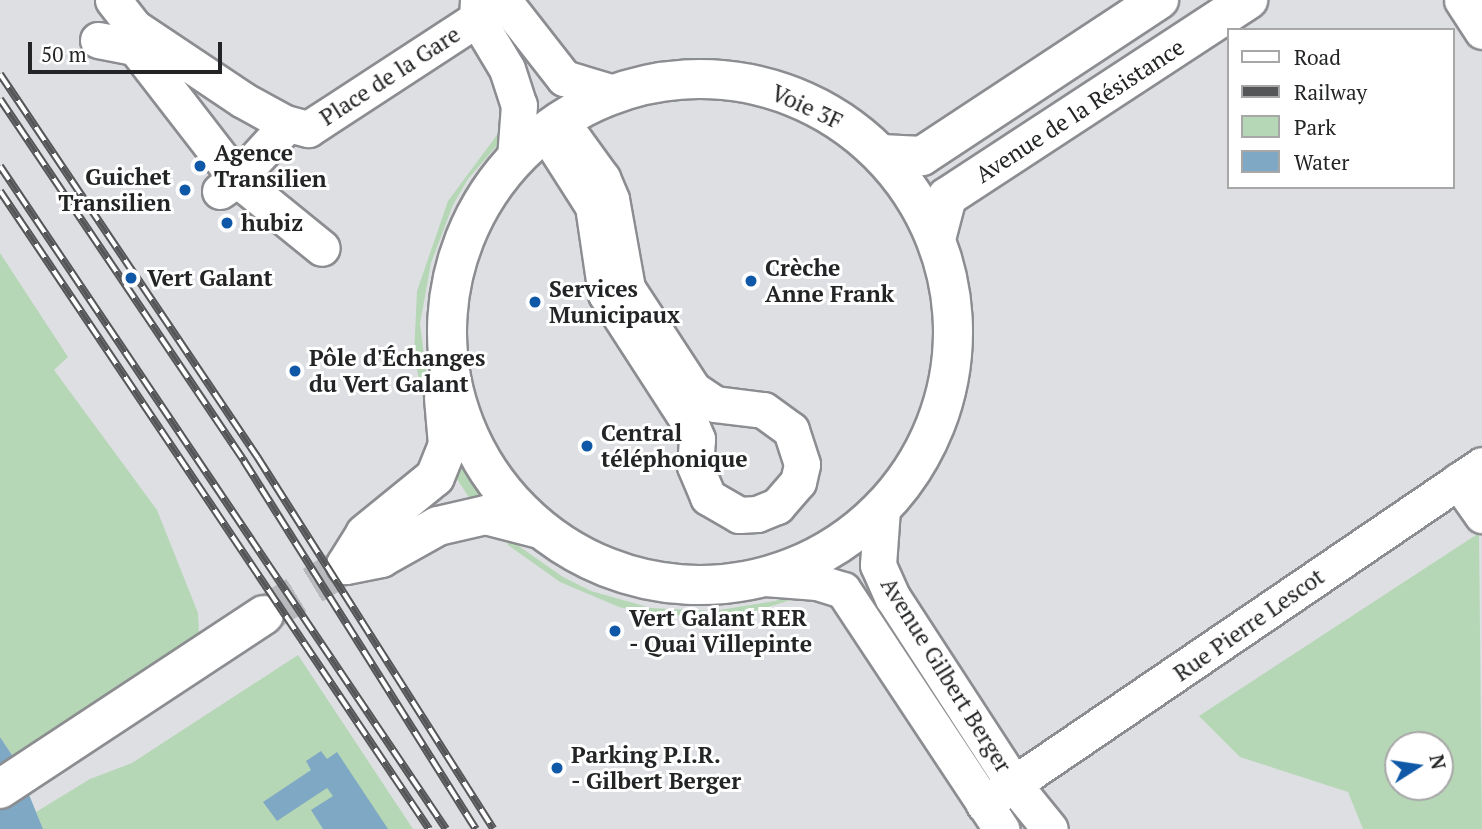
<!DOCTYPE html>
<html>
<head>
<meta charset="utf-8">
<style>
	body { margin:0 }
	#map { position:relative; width:1482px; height:829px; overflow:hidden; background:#dedfe3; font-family:"PT Serif",serif }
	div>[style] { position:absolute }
	.green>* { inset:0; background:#b6d7b6 }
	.water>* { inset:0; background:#7ea8c3 }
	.major-tunnel>* { height:38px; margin-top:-19px; transform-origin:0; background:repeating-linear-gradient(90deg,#b9babd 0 38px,transparent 0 57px) }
	.roads { filter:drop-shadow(2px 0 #8c8d91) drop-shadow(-2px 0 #8c8d91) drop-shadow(0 2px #8c8d91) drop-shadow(0 -2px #8c8d91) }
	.minor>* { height:35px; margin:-17.5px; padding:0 17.5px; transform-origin:17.5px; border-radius:17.5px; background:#fff }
	.major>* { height:38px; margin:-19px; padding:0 19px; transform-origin:19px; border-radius:19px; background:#fff }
	.major>.ring { margin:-19px; padding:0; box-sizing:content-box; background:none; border:38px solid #fff; border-radius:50% }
	.rail>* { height:8px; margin-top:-4px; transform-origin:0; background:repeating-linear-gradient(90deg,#fff 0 16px,#555657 0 32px); box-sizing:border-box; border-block:2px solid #555657 }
	.dots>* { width:19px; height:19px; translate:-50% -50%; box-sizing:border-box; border:4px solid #fff; border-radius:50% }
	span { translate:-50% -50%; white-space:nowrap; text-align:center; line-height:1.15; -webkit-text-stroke:6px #fff; paint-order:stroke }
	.street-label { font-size:23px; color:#232425 }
	.poi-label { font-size:23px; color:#232425; font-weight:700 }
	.left { translate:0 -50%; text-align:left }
	.right { translate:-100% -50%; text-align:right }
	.legend { position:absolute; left:1227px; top:28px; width:228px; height:161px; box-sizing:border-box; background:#fff; border:2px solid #a7a7a8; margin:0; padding:9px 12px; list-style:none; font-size:21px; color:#232425 }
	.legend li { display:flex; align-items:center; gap:14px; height:35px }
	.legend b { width:35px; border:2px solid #a7a7a8 }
	.north { position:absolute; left:1384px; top:731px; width:70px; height:70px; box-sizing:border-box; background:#fff; border:2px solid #a7a7a8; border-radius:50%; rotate:78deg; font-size:19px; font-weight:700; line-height:28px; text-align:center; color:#232425 }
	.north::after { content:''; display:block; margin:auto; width:24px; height:32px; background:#0e58a7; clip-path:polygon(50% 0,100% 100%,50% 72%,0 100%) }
	.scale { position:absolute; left:28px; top:42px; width:194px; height:32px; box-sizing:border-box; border:4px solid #232425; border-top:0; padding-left:9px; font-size:21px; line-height:24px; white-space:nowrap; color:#232425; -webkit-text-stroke:5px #fff; paint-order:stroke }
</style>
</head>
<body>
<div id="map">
	<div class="green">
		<i style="clip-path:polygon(500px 131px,505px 136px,468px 179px,453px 205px,431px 263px,420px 324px,432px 417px,429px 430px,414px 354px,417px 291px,448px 201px)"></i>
		<i style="clip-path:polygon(0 253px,68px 357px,54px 370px,157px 510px,198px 613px,199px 634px,14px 758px,0 737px)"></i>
		<i style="clip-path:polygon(465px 451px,481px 477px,500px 504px,470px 499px,457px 479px)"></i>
		<i style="clip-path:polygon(evenodd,1479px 533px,1482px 829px,1363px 829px,1348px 792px,1240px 757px,1199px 716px,1479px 533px,1398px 745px,1440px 745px,1440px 787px,1398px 787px,1398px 745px)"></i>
		<i style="clip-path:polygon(506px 537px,563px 577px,591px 591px,651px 608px,713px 611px,775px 601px,805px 590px,807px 595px,746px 614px,714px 617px,650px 614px,619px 607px,560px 582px,508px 545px)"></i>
		<i style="clip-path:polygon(298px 655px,413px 829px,43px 829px,36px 812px,90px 779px,132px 763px)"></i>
	</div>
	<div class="water">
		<i style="clip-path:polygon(0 737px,14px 758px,43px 829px,0 829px)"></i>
		<i style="clip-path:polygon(321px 751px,327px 759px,337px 752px,388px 829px,323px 829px,311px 810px,333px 796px,327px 788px,277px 821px,263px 802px,311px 770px,306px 761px)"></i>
	</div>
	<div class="major-tunnel">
		<i style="left:264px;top:615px;width:96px;rotate:-31.4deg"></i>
	</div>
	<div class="roads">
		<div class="minor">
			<i style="left:113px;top:0;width:34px;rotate:52deg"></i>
			<i style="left:134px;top:27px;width:131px;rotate:33.8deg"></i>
			<i style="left:243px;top:100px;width:48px;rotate:28.7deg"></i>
			<i style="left:285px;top:123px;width:24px;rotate:15deg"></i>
			<i style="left:308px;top:129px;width:202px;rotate:-33.1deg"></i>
			<i style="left:478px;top:0;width:19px;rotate:93deg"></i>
			<i style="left:477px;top:19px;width:58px;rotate:59deg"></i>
			<i style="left:507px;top:69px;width:38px;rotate:72deg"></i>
			<i style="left:519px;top:105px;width:53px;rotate:94.3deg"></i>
			<i style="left:503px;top:0;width:99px;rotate:52deg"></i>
			<i style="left:564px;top:78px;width:52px;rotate:16.7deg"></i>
			<i style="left:1462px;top:0;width:37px;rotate:57deg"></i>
			<i style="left:98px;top:40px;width:38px;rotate:11deg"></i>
			<i style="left:135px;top:47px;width:167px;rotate:52.3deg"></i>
			<i style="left:237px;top:179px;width:109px;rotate:39.1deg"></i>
			<i style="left:545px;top:131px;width:89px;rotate:57.4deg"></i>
			<i style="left:593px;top:206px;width:89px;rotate:81.6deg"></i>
			<i style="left:606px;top:294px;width:158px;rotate:57.1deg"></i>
			<i style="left:692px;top:427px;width:13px;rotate:67deg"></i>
			<i style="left:697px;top:439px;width:27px;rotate:94deg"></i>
			<i style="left:695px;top:466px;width:34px;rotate:67deg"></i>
			<i style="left:708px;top:497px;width:36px;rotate:30deg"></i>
			<i style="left:739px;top:515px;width:18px;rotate:-3deg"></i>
			<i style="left:757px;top:514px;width:22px;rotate:-22deg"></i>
			<i style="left:777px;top:506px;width:32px;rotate:-49deg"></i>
			<i style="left:798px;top:482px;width:18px;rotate:-77deg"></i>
			<i style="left:802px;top:464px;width:36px;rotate:-108deg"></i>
			<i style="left:791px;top:430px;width:34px;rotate:-144deg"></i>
			<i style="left:763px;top:410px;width:48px;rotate:-172.9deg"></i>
			<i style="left:715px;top:404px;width:27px;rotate:-146deg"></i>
			<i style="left:693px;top:389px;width:121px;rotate:-123.2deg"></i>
			<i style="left:627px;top:288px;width:90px;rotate:-100.2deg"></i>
			<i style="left:611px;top:199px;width:23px;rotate:-113deg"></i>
			<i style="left:602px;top:178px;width:72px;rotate:-125.9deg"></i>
			<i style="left:220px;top:191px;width:21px;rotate:-35deg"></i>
			<i style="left:237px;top:179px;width:64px;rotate:-47.5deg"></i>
			<i style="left:1458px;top:481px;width:42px;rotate:54.8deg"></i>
			<i style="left:882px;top:509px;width:56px;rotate:94.1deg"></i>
			<i style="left:878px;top:565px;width:36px;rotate:66deg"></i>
			<i style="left:893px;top:598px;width:224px;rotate:57deg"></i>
			<i style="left:1015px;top:786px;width:55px;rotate:50.9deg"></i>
			<i style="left:765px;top:578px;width:52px;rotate:4.4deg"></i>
			<i style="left:817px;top:582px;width:27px;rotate:17deg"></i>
			<i style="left:843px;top:590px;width:287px;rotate:56.5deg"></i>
			<i style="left:984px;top:804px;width:602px;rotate:-34.24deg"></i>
		</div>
		<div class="major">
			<i class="ring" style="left:447px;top:79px;width:468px;height:468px"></i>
			<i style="left:881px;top:154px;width:41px;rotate:2.8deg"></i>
			<i style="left:922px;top:156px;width:284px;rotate:-33.4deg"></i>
			<i style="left:936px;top:239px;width:43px;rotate:-75.3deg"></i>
			<i style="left:947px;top:197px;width:360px;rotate:-33.2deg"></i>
			<i style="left:346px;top:565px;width:36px;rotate:-58deg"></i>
			<i style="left:365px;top:534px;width:90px;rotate:-39.2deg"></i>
			<i style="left:435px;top:477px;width:35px;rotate:-68deg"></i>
			<i style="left:448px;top:445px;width:47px;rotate:-94.9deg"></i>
			<i style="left:346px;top:565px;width:36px;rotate:-11deg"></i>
			<i style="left:381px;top:558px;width:65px;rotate:-29.3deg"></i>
			<i style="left:438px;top:526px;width:49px;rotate:-12.9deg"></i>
			<i style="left:486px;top:515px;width:56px;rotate:14.5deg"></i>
			<i style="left:0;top:789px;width:316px;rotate:-33.4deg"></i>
		</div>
	</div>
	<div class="rail">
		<i style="left:0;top:74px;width:463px;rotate:56.1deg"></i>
		<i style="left:258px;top:458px;width:439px;rotate:57.6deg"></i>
		<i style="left:0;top:99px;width:437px;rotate:56deg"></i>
		<i style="left:244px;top:461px;width:435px;rotate:57.8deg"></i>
		<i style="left:0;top:166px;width:799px;rotate:56.07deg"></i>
		<i style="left:0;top:191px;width:769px;rotate:56.08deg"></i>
	</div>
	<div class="dots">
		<i style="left:200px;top:166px;background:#0e58a7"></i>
		<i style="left:185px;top:190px;background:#0e58a7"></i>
		<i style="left:227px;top:223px;background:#0e58a7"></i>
		<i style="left:131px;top:278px;background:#0e58a7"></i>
		<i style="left:751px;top:281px;background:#0e58a7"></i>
		<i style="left:535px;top:302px;background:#0e58a7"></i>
		<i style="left:295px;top:371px;background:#0e58a7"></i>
		<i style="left:587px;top:446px;background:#0e58a7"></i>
		<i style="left:615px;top:631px;background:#0e58a7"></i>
		<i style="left:557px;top:768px;background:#0e58a7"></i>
	</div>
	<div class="street-label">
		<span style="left:390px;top:76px;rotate:-33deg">Place de la Gare</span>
		<span style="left:807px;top:107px;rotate:25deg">Voie 3F</span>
		<span style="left:1080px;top:111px;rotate:-33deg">Avenue de la Résistance</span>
		<span style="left:1249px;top:625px;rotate:-35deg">Rue Pierre Lescot</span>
		<span style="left:946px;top:675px;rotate:58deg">Avenue Gilbert Berger</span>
	</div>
	<div class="poi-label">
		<span class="left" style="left:214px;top:166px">Agence<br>Transilien</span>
		<span class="right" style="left:171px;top:190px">Guichet<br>Transilien</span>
		<span class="left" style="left:241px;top:223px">hubiz</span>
		<span class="left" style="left:765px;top:281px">Crèche<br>Anne Frank</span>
		<span class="left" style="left:147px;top:278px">Vert Galant</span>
		<span class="left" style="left:549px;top:302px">Services<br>Municipaux</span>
		<span class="left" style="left:309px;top:371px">Pôle d'Échanges<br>du Vert Galant</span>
		<span class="left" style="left:601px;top:446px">Central<br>téléphonique</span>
		<span class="left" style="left:629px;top:631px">Vert Galant RER<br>- Quai Villepinte</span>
		<span class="left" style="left:571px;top:768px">Parking P.I.R.<br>- Gilbert Berger</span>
	</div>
	<ul class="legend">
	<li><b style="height:9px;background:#fff"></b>Road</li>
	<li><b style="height:9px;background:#555657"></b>Railway</li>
	<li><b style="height:19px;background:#b6d7b6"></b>Park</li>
	<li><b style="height:19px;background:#7ea8c3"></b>Water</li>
	</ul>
	<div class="north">N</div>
	<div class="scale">50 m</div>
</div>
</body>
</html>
